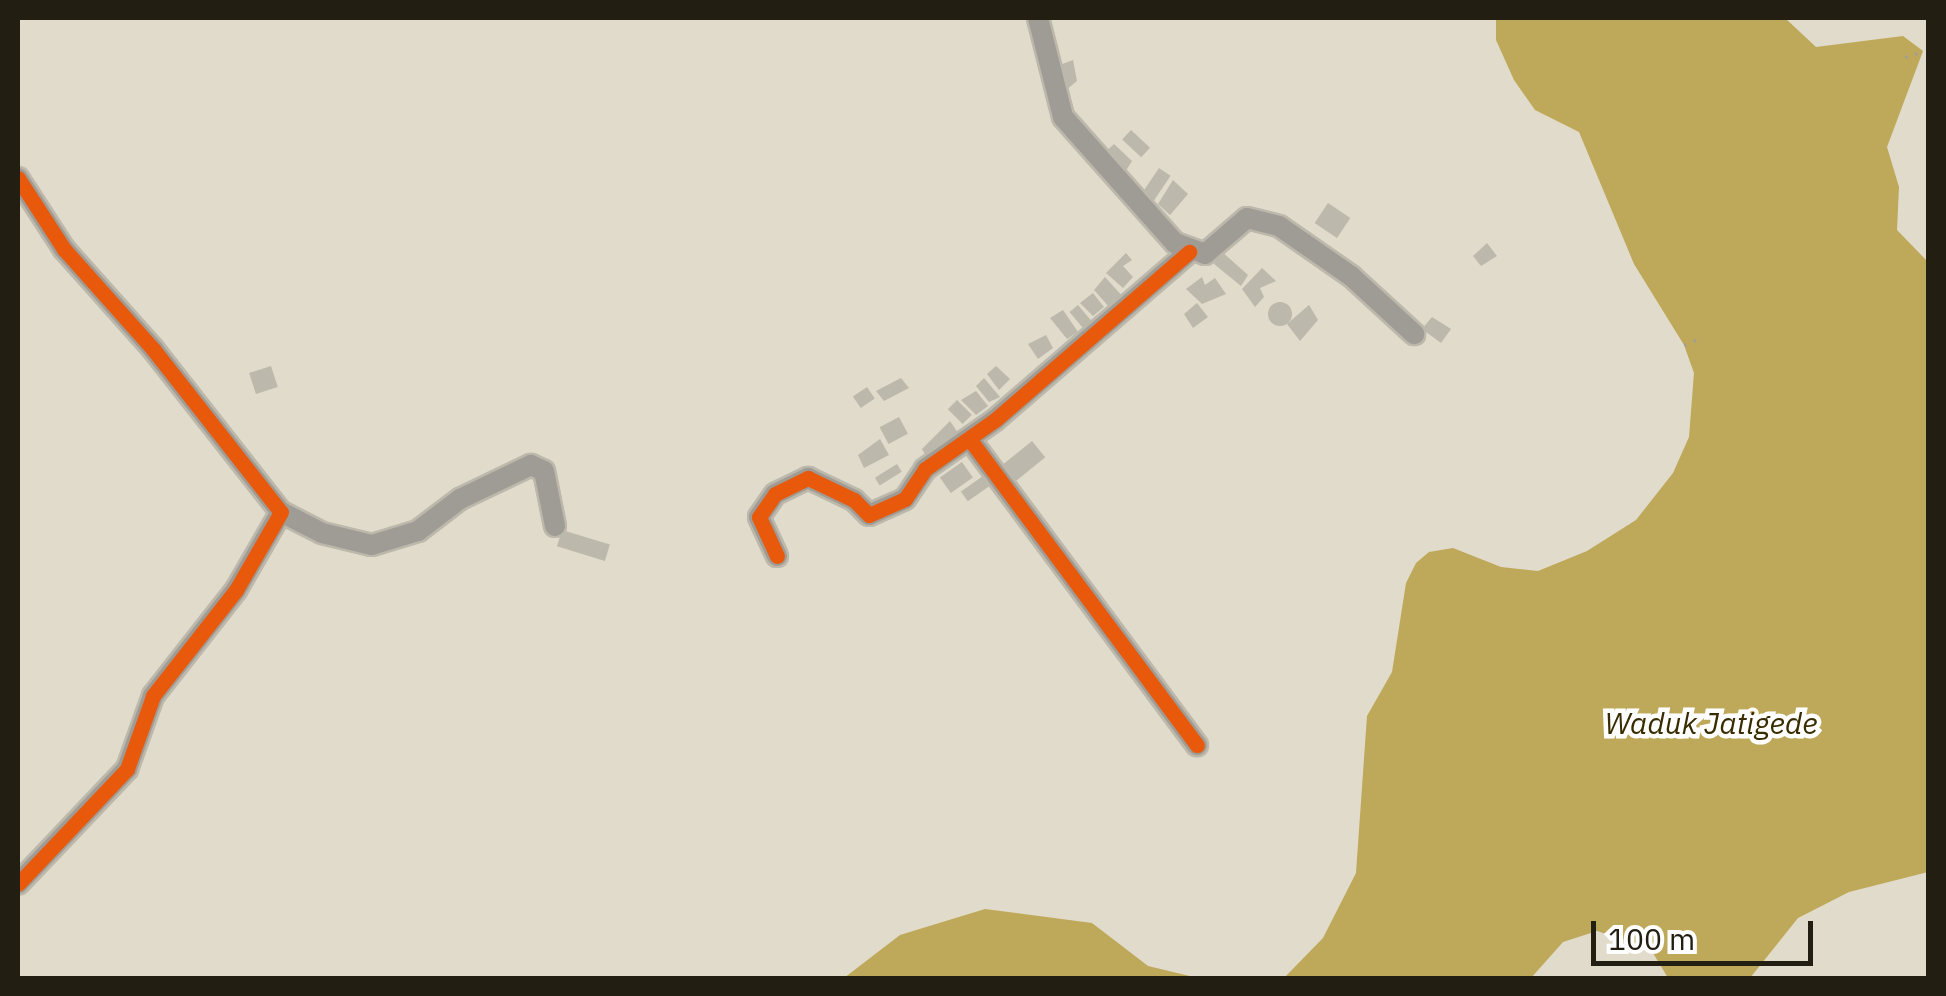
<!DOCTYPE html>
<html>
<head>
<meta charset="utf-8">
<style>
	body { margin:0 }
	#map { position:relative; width:1946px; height:996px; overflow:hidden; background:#e0dbca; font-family:"IBM Plex Sans",sans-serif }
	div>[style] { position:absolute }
	.water>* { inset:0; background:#bea859 }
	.building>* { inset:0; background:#bcb8ab; transform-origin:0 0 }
	.round { border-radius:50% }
	.path>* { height:2.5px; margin-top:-1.25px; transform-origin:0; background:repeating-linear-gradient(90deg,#a09e96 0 2.5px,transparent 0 10.5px) }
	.roads { filter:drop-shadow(2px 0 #bcb8ab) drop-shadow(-2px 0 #bcb8ab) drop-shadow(0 2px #bcb8ab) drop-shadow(0 -2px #bcb8ab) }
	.minor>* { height:20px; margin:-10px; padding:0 10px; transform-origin:10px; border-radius:10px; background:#9f9c96 }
	.cycleway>* { height:15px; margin:-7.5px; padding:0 7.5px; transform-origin:7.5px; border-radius:7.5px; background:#e8590c }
	span { translate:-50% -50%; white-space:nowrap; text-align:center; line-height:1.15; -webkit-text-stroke:9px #fff; paint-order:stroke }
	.water-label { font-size:30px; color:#392d00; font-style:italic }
	.frame { position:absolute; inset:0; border:20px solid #221e12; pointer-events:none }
	.scale { position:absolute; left:1591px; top:921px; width:222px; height:45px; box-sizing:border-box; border:5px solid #221e12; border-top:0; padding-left:12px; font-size:30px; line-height:35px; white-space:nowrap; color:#221e12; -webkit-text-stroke:8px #fff; paint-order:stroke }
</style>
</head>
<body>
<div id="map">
	<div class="water">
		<i style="clip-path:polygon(1496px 18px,1785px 18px,1816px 47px,1903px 36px,1923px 51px,1887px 147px,1899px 187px,1897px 230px,1928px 262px,1928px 872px,1849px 892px,1798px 918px,1750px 978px,1668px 978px,1650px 948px,1597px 931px,1563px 942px,1531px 978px,1284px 978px,1323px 938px,1356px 873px,1367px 716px,1392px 672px,1406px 583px,1416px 563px,1429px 552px,1453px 548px,1501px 567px,1538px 571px,1587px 551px,1636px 520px,1673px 473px,1689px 437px,1694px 373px,1684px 345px,1634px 264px,1579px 132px,1535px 110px,1514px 80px,1496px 40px)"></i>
		<i style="clip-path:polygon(985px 909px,1092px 923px,1148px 966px,1198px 978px,844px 978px,900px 935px)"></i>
	</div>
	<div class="building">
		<i style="clip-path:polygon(1073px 60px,1077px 81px,1060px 95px,1054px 67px)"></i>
		<i style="left:1131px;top:130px;width:26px;height:13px;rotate:43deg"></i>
		<i style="clip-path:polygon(1114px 144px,1132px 161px,1125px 172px,1101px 156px)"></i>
		<i style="left:1159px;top:168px;width:14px;height:31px;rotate:34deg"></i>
		<i style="clip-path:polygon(1173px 180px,1188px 194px,1170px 215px,1158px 204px)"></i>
		<i style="left:1328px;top:203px;width:27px;height:24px;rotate:34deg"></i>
		<i style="clip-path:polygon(1487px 243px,1497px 256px,1481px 266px,1473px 256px)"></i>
		<i style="clip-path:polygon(1221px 251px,1248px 275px,1241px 286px,1214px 264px)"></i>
		<i style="clip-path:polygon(1126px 253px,1132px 260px,1123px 266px,1133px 277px,1123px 288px,1106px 273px)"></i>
		<i style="clip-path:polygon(1262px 268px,1276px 281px,1260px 288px,1264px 297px,1255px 307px,1242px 289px)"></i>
		<i style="clip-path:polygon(1105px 277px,1124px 298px,1110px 308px,1094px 290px)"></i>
		<i style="clip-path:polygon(1202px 277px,1205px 285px,1215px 278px,1226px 294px,1202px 304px,1186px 289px)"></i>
		<i style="clip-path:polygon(1093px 293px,1104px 307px,1093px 316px,1080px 303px)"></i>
		<i class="round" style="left:1268px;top:302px;width:24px;height:24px"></i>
		<i style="clip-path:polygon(1197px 303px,1208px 317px,1193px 328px,1184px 314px)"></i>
		<i style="left:1078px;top:305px;width:23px;height:11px;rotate:50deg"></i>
		<i style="clip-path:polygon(1309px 305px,1318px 320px,1300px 341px,1287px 324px)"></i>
		<i style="clip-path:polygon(1063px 310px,1078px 332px,1067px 339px,1050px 318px)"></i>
		<i style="clip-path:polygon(1432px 317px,1451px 329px,1441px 343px,1422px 329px)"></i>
		<i style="clip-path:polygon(1046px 335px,1053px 348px,1038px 359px,1028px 344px)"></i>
		<i style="left:271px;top:366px;width:22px;height:23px;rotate:72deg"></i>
		<i style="clip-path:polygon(996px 366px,1010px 379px,999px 390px,987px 374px)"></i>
		<i style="clip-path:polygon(901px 378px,909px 388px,884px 401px,876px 391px)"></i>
		<i style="clip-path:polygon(984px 378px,1000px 397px,989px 402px,976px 386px)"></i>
		<i style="left:867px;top:387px;width:14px;height:17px;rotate:56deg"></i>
		<i style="clip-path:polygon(976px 391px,988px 406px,976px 415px,961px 400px)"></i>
		<i style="left:957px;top:400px;width:21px;height:13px;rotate:45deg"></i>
		<i style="left:899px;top:417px;width:19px;height:22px;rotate:62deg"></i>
		<i style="clip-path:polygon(950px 421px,962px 439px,929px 461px,922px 449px)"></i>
		<i style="clip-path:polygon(880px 439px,889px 455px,864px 468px,858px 455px)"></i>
		<i style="left:1032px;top:441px;width:21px;height:39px;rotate:51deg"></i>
		<i style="left:962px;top:462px;width:19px;height:27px;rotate:55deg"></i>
		<i style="left:897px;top:464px;width:9px;height:26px;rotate:58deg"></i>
		<i style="left:983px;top:476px;width:12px;height:27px;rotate:55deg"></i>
		<i style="left:562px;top:530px;width:50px;height:17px;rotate:17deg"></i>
	</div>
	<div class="path">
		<i style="left:1905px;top:57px;width:19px;rotate:-18deg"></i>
		<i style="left:1684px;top:345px;width:13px;rotate:-23deg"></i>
		<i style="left:1619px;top:934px;width:24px;rotate:-17deg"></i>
	</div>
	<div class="roads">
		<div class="minor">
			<i style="left:1038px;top:18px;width:102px;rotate:75.8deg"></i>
			<i style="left:1063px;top:117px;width:169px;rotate:48.4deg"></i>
			<i style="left:1175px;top:243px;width:32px;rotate:20deg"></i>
			<i style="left:1205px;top:254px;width:55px;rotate:-40.6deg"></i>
			<i style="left:1247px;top:218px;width:33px;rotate:14deg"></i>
			<i style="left:1279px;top:226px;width:88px;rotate:34.8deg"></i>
			<i style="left:1351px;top:276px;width:86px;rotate:42.6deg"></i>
			<i style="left:18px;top:178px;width:85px;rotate:57.1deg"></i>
			<i style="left:64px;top:249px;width:134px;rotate:48.3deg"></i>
			<i style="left:153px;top:349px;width:207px;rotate:51.9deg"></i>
			<i style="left:281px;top:512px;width:90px;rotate:120deg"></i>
			<i style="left:236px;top:590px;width:135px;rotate:128.1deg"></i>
			<i style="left:153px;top:696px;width:77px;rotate:109.6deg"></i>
			<i style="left:127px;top:769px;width:158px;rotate:133.5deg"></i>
			<i style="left:971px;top:441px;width:379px;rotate:53.4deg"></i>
			<i style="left:281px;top:512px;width:46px;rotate:27.1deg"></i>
			<i style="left:322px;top:533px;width:51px;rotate:13.5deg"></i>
			<i style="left:372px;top:545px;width:48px;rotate:-16.9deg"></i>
			<i style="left:418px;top:531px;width:53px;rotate:-37.3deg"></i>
			<i style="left:460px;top:499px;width:79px;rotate:-25.6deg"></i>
			<i style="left:531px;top:465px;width:14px;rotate:25deg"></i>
			<i style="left:544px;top:471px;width:56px;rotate:78.7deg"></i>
			<i style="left:777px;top:556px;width:43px;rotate:-114.8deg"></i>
			<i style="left:759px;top:517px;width:28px;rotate:-55deg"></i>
			<i style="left:775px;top:494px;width:37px;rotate:-26deg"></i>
			<i style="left:808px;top:478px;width:51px;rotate:25.6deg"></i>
			<i style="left:854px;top:500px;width:21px;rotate:45deg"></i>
			<i style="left:869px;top:515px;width:39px;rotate:-24deg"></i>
			<i style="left:905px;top:499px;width:36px;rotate:-56deg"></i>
			<i style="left:925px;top:469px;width:85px;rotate:-35deg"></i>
			<i style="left:995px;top:420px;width:257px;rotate:-40.9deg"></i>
		</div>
	</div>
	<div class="cycleway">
		<i style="left:18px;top:178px;width:85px;rotate:57.1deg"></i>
		<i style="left:64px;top:249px;width:134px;rotate:48.3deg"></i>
		<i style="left:153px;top:349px;width:207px;rotate:51.9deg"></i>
		<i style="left:281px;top:512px;width:90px;rotate:120deg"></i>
		<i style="left:236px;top:590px;width:135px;rotate:128.1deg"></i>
		<i style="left:153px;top:696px;width:77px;rotate:109.6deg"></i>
		<i style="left:127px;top:769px;width:158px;rotate:133.5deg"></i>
		<i style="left:971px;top:441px;width:379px;rotate:53.4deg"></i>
		<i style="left:777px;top:556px;width:43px;rotate:-114.8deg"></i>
		<i style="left:759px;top:517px;width:28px;rotate:-55deg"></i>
		<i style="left:775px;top:494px;width:37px;rotate:-26deg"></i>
		<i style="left:808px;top:478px;width:51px;rotate:25.6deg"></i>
		<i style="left:854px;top:500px;width:21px;rotate:45deg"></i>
		<i style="left:869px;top:515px;width:39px;rotate:-24deg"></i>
		<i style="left:905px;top:499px;width:36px;rotate:-56deg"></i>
		<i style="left:925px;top:469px;width:85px;rotate:-35deg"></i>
		<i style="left:995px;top:420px;width:257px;rotate:-40.9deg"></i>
	</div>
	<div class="water-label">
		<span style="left:1711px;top:723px">Waduk Jatigede</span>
	</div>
	<div class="frame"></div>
	<div class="scale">100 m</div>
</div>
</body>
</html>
